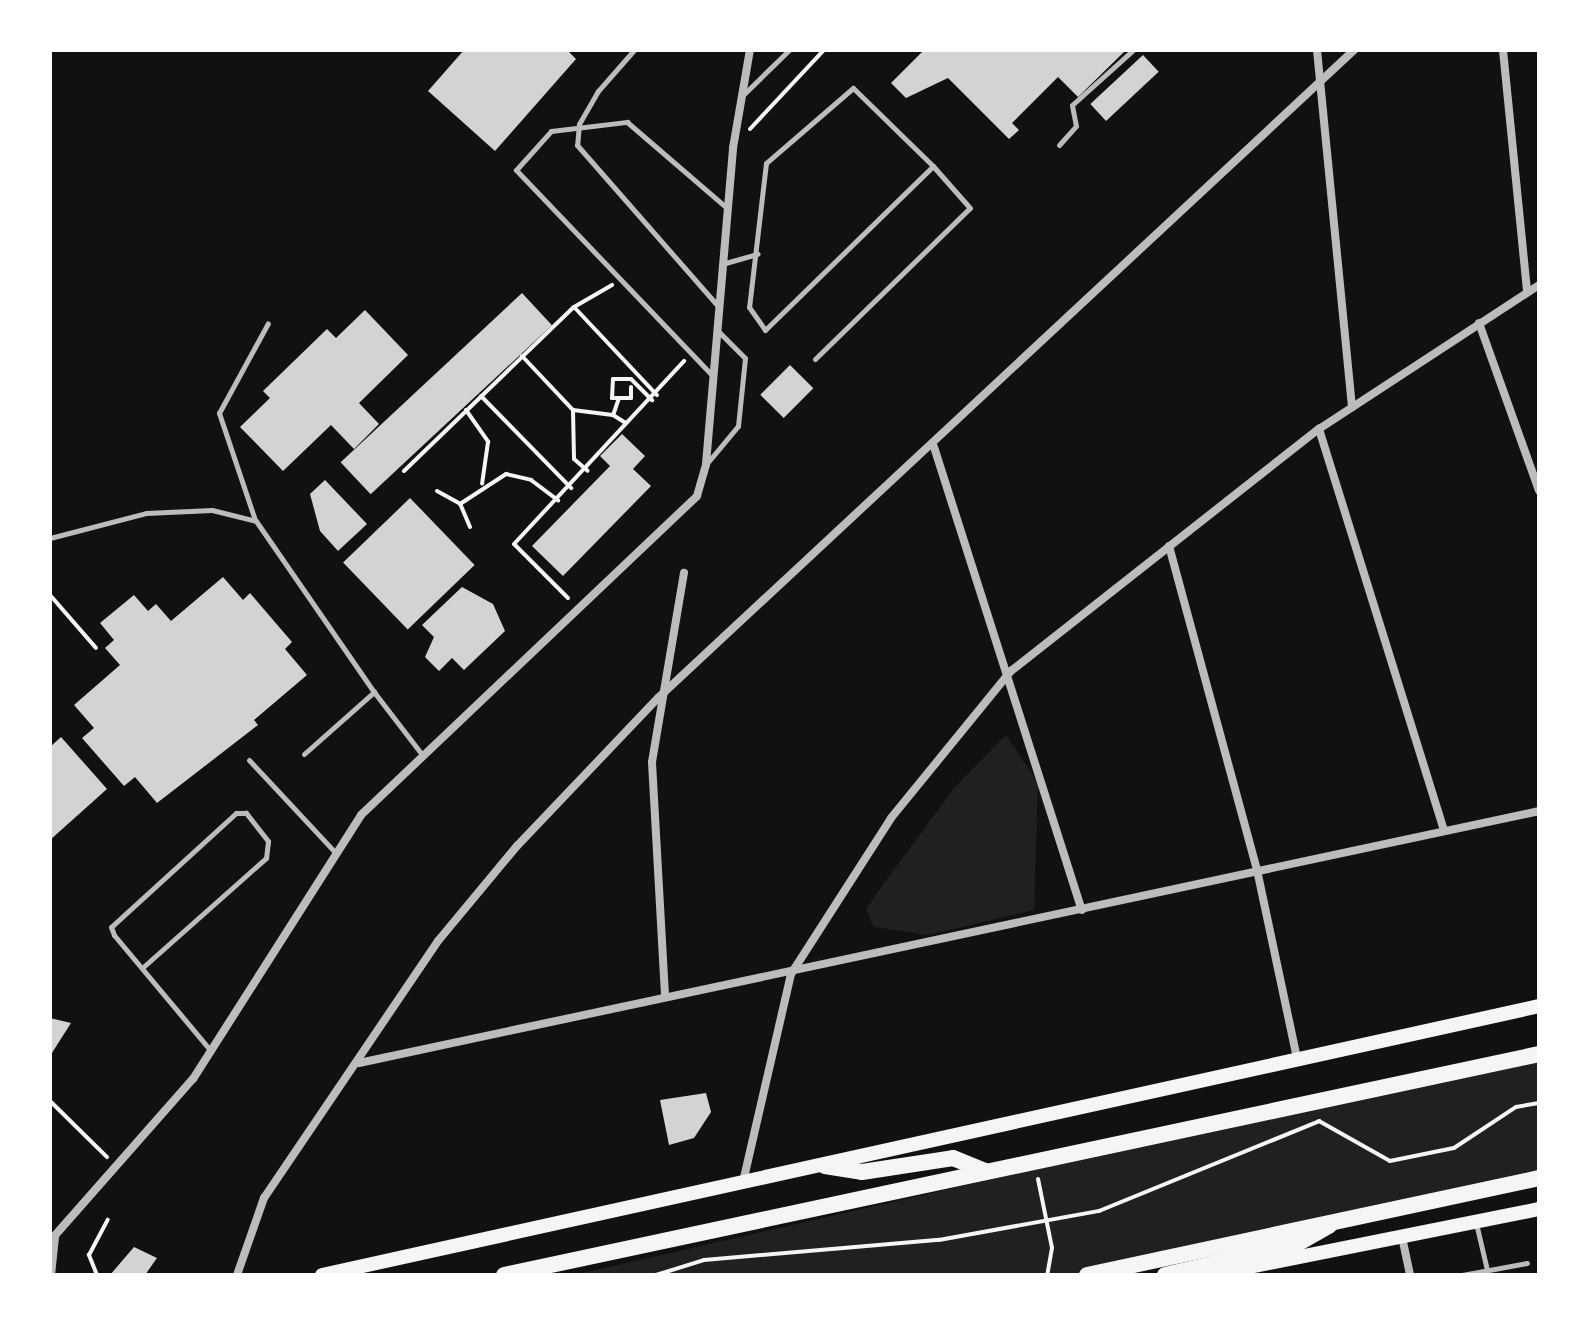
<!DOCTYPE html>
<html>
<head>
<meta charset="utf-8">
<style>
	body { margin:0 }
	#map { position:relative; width:1589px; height:1325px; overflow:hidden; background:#111; font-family:"Sofia Sans Condensed",sans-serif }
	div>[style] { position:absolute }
	.green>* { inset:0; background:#202020 }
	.building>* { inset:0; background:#d3d3d3; transform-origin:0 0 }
	.path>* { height:4px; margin:-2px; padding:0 2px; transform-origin:2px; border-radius:2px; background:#f5f5f5 }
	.service>* { height:5px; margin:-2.5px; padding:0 2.5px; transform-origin:2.5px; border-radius:2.5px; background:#bcbcbc }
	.minor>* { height:8px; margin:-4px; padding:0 4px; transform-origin:4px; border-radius:4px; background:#bcbcbc }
	.secondary>* { height:14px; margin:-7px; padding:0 7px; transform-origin:7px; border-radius:7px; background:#f5f5f5 }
	.trunk>* { height:16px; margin:-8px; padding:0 8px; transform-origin:8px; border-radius:8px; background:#f5f5f5 }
	span { translate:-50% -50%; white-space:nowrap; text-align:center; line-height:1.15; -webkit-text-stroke:7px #fff; paint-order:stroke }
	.frame { position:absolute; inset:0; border:52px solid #fff; pointer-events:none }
</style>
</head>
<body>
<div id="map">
	<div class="green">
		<i style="clip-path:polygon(1006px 735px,1038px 783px,1034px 910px,928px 935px,874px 927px,866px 909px,882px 886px,954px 788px)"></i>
		<i style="clip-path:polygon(1539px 1054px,1539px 1178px,1087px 1275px,574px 1275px)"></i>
	</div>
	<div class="building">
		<i style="clip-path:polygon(464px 50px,567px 50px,576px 59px,495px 151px,428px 91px)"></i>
		<i style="clip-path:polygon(924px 50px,1126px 50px,1078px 97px,1058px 77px,1012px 123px,1019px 130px,1009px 139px,948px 78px,906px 98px,891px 83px)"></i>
		<i style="left:1143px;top:55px;width:23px;height:72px;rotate:47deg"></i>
		<i style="left:522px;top:293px;width:44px;height:248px;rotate:47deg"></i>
		<i style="clip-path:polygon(365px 310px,408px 355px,359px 403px,379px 424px,354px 449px,331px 425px,283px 471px,240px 427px,270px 398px,263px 391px,327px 329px,336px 338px)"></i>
		<i style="left:790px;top:365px;width:33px;height:42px;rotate:45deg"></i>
		<i style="clip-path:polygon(622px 434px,645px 456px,633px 469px,651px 486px,563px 576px,532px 546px,610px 466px,600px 456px)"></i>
		<i style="clip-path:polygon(325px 480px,367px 524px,338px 551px,320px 531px,310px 494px)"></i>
		<i style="left:410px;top:498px;width:93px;height:93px;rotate:46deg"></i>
		<i style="clip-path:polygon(223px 577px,243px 600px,250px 593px,292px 642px,285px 649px,307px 675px,254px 720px,258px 725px,157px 803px,135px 777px,124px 786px,82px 738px,94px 728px,74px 705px,120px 665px,105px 648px,114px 640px,100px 623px,134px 595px,148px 611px,156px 604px,171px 621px)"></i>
		<i style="clip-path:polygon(462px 587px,493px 604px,505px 631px,464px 670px,452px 658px,439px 671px,425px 657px,434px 637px,422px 625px)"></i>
		<i style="clip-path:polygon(61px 737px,107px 789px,50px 840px,50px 747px)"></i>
		<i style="clip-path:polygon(50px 1018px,71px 1023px,50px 1056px)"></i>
		<i style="clip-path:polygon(706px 1093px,711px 1112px,694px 1138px,669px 1145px,660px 1100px)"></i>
		<i style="clip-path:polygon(134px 1247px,157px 1258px,145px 1275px,110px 1275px)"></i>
	</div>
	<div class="path">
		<i style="left:750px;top:129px;width:108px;rotate:-46.9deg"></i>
		<i style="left:574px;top:307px;width:121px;rotate:46.7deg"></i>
		<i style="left:522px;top:356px;width:74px;rotate:46.6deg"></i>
		<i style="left:573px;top:410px;width:40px;rotate:7.1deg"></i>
		<i style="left:631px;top:387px;width:11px;rotate:90deg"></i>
		<i style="left:631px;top:398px;width:19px;rotate:180deg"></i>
		<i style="left:612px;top:398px;width:19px;rotate:-87deg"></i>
		<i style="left:613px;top:379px;width:18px"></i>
		<i style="left:631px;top:379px;width:30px;rotate:45deg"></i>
		<i style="left:481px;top:396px;width:129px;rotate:45.6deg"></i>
		<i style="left:619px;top:398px;width:18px;rotate:109deg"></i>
		<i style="left:613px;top:415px;width:15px;rotate:32deg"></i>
		<i style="left:466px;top:410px;width:39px;rotate:55deg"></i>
		<i style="left:488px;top:442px;width:42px;rotate:98.1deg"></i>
		<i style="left:573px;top:410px;width:49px;rotate:88.8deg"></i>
		<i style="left:574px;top:459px;width:18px;rotate:41deg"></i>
		<i style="left:404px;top:471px;width:236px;rotate:-44deg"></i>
		<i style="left:574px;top:307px;width:44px;rotate:-30.1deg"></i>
		<i style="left:437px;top:491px;width:26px;rotate:29deg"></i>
		<i style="left:470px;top:527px;width:25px;rotate:-113deg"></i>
		<i style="left:460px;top:504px;width:55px;rotate:-33.1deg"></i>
		<i style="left:506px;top:474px;width:26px;rotate:13deg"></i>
		<i style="left:531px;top:480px;width:34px;rotate:37deg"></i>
		<i style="left:50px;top:595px;width:70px;rotate:49deg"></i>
		<i style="left:568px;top:598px;width:76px;rotate:-135deg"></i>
		<i style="left:514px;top:544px;width:250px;rotate:-47.1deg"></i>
		<i style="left:50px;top:1101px;width:80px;rotate:44.5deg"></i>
		<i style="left:1038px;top:1179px;width:70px;rotate:78.5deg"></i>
		<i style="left:1052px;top:1248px;width:27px;rotate:100deg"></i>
		<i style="left:97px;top:1275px;width:22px;rotate:-112deg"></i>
		<i style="left:89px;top:1255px;width:40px;rotate:-62deg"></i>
		<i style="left:656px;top:1275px;width:50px;rotate:-17.4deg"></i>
		<i style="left:704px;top:1260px;width:236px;rotate:-4.9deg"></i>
		<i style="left:939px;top:1240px;width:163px;rotate:-10.3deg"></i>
		<i style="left:1099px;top:1211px;width:238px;rotate:-22.2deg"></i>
		<i style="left:1319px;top:1121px;width:81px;rotate:29.4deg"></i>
		<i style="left:1390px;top:1161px;width:65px;rotate:-11.5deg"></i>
		<i style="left:1454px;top:1148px;width:74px;rotate:-33.5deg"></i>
		<i style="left:1516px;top:1107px;width:23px;rotate:-10deg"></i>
	</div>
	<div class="service">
		<i style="left:634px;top:50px;width:55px;rotate:131.3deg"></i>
		<i style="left:598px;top:91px;width:38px;rotate:120deg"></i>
		<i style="left:579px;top:124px;width:21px;rotate:95deg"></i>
		<i style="left:577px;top:145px;width:211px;rotate:48.8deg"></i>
		<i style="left:744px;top:94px;width:63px;rotate:-44.4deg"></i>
		<i style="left:1059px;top:145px;width:25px;rotate:-48deg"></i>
		<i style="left:1076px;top:126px;width:21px;rotate:-101deg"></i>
		<i style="left:1072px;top:105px;width:82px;rotate:-42deg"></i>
		<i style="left:722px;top:264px;width:37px;rotate:-16deg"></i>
		<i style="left:815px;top:359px;width:216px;rotate:-44.3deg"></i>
		<i style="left:970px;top:208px;width:56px;rotate:-131.4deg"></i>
		<i style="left:933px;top:166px;width:112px;rotate:-135.7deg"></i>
		<i style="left:853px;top:88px;width:115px;rotate:139.2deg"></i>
		<i style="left:766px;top:163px;width:145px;rotate:96.7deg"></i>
		<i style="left:749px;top:307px;width:28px;rotate:55deg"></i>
		<i style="left:765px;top:330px;width:235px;rotate:-44.3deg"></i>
		<i style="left:710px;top:373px;width:281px;rotate:-133.7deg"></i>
		<i style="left:516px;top:170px;width:52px;rotate:-48.1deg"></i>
		<i style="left:551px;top:131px;width:77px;rotate:-6.8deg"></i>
		<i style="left:627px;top:122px;width:132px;rotate:40.7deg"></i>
		<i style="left:708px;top:462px;width:47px;rotate:-50.2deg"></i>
		<i style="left:738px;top:426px;width:68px;rotate:-84.1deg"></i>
		<i style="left:745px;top:358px;width:38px;rotate:-135deg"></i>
		<i style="left:255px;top:520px;width:113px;rotate:-108.6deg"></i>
		<i style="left:219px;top:413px;width:102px;rotate:-61.4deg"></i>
		<i style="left:50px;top:538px;width:99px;rotate:-14.6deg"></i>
		<i style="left:146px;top:513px;width:66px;rotate:-2.6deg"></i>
		<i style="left:212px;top:510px;width:45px;rotate:14deg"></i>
		<i style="left:256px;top:521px;width:208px;rotate:55.4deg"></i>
		<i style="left:304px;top:754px;width:94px;rotate:-41.5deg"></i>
		<i style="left:374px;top:692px;width:76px;rotate:52.5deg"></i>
		<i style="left:249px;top:760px;width:125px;rotate:47deg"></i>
		<i style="left:142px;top:968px;width:166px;rotate:-41.6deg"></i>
		<i style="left:266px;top:858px;width:17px;rotate:-83deg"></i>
		<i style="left:268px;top:841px;width:36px;rotate:-128deg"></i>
		<i style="left:246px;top:813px;width:10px;rotate:180deg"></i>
		<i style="left:236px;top:813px;width:169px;rotate:137.6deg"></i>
		<i style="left:111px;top:927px;width:9px;rotate:69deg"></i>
		<i style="left:114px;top:935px;width:151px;rotate:50.1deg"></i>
		<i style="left:1476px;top:1223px;width:48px;rotate:76.8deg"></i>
		<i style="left:1462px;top:1275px;width:66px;rotate:-10.5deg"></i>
	</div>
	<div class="minor">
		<i style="left:1317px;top:50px;width:359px;rotate:84.4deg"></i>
		<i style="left:1503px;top:50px;width:242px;rotate:84.3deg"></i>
		<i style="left:1479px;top:323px;width:178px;rotate:70.3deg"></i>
		<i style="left:1319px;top:429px;width:418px;rotate:72.7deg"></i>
		<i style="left:934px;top:447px;width:486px;rotate:72.3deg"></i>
		<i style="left:1169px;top:546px;width:336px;rotate:74.8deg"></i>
		<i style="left:1257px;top:870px;width:192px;rotate:78deg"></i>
		<i style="left:665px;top:995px;width:233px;rotate:-93.2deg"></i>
		<i style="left:652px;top:762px;width:192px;rotate:-80.4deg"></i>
		<i style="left:359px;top:1063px;width:1207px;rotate:-12.05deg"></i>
		<i style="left:743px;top:1182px;width:213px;rotate:-77deg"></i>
		<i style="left:791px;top:974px;width:185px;rotate:-57.3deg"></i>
		<i style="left:891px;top:818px;width:190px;rotate:-50.8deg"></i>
		<i style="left:1011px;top:671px;width:392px;rotate:-38.2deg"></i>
		<i style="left:1319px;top:429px;width:263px;rotate:-33.2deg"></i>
		<i style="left:1402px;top:1237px;width:39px;rotate:78deg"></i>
		<i style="left:50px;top:1241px;width:216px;rotate:-48.6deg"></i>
		<i style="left:193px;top:1079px;width:313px;rotate:-57.5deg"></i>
		<i style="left:361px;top:815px;width:463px;rotate:-43.5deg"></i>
		<i style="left:697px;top:496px;width:33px;rotate:-74deg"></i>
		<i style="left:706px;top:464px;width:317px;rotate:-85.1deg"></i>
		<i style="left:733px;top:148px;width:99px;rotate:-80.2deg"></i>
		<i style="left:51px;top:1275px;width:39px;rotate:-84deg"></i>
		<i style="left:237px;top:1275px;width:82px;rotate:-70.7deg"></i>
		<i style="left:264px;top:1198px;width:310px;rotate:-55.9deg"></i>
		<i style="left:438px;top:941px;width:124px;rotate:-50.3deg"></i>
		<i style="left:517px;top:846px;width:204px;rotate:-46.4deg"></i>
		<i style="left:658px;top:698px;width:951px;rotate:-42.95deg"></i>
	</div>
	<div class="secondary">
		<i style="left:322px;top:1275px;width:1246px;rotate:-12.46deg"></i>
		<i style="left:1209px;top:1275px;width:337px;rotate:-11.3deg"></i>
	</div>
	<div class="trunk">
		<i style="left:825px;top:1166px;width:37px;rotate:9deg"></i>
		<i style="left:862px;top:1172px;width:92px;rotate:-8.7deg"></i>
		<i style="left:953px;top:1158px;width:35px;rotate:22deg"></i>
		<i style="left:504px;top:1275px;width:1058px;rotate:-12.05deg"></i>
		<i style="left:1087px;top:1275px;width:462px;rotate:-12.1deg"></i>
		<i style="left:1165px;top:1275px;width:133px;rotate:-13deg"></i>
		<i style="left:1295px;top:1245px;width:40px;rotate:-29.7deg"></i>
	</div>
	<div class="frame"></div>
</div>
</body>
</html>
